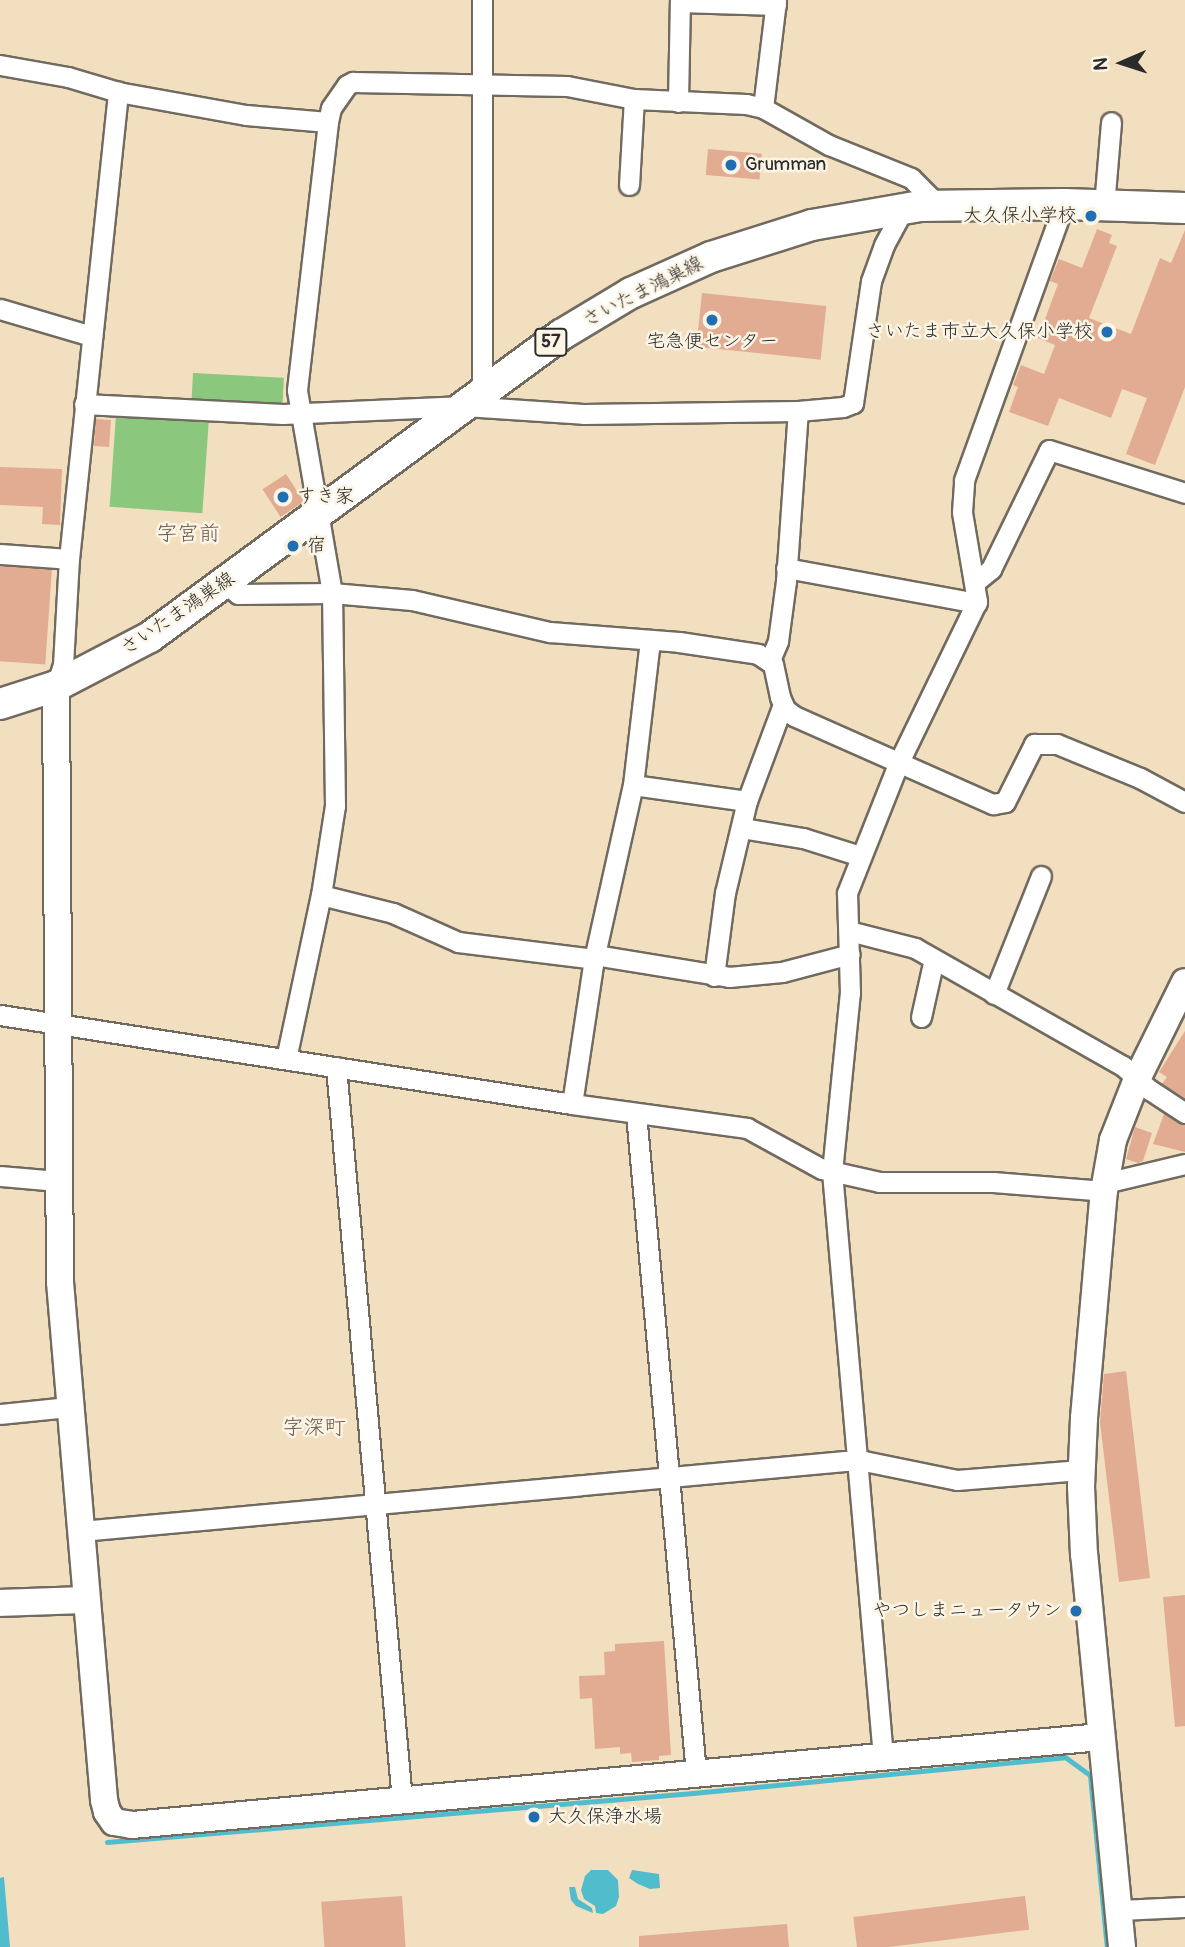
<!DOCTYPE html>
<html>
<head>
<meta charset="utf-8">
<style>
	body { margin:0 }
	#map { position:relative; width:1185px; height:1947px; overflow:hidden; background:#f2dfc0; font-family:Pangolin,"Klee One",sans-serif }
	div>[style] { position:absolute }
	.green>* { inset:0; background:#8bc87e; transform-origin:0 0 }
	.water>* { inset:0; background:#51bdcc }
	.stream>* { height:5px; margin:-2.5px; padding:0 2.5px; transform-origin:2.5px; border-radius:2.5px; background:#51bdcc }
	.building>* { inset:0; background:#e2ac92; transform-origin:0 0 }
	.roads { filter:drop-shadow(2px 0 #716a5f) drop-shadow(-2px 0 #716a5f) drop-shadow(0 2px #716a5f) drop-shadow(0 -2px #716a5f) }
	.street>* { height:19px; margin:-9.5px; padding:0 9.5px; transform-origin:9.5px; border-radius:9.5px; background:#fff }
	.secondary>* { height:26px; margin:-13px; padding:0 13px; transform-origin:13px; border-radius:13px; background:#fff }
	.primary>* { height:30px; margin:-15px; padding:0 15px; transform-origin:15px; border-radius:15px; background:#fff }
	.dots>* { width:19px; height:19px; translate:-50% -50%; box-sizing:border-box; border:4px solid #fcf5e5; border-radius:50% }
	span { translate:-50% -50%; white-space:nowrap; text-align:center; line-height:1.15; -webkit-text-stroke:5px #fcf5e5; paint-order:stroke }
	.shield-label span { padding:2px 5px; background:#fcf5e5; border:2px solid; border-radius:5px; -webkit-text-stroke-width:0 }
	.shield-label { font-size:18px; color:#2b2b2b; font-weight:700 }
	.poi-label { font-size:19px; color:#2b2b2b }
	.left { translate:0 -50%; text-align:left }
	.right { translate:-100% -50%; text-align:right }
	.street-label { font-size:19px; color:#2b2b2b }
	.neighbourhood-label { font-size:21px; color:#6b584f }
	.north { position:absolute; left:1087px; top:28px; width:70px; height:70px; -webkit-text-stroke:5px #fcf5e5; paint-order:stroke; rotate:267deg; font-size:19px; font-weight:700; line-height:28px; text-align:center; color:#2b2b2b }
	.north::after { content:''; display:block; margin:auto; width:24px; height:32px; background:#2b2b2b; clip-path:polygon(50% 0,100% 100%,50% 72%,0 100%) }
</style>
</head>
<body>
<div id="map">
	<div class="green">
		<i style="left:193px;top:373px;width:91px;height:30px;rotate:3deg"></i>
		<i style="left:116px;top:415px;width:93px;height:92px;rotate:4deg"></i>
	</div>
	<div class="water">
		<i style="clip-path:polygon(591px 1870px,608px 1870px,618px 1880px,619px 1897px,616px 1906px,603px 1914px,596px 1913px,595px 1906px,584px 1899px,581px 1890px,585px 1876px)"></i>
		<i style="clip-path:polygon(632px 1870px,659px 1874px,660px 1888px,650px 1889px,638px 1884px,629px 1878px)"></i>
		<i style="clip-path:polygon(4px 1877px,10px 1947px,0 1947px,0 1878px)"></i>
		<i style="clip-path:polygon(569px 1887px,575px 1887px,578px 1899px,592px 1908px,593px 1913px,576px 1906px,571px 1900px)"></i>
	</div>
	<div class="stream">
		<i style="left:107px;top:1842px;width:588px;rotate:-4.78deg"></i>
		<i style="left:693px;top:1793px;width:374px;rotate:-5.5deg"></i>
		<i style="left:1065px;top:1757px;width:31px;rotate:36deg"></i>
		<i style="left:1090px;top:1775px;width:173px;rotate:84.4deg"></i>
	</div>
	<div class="building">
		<i style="left:708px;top:149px;width:54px;height:26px;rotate:5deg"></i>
		<i style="clip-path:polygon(1097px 229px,1112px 235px,1109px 243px,1117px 246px,1089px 318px,1131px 334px,1160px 258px,1171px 263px,1185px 230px,1185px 387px,1155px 465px,1126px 454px,1147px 398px,1122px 389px,1111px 418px,1059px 398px,1048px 426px,1009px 412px,1018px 387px,1013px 385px,1021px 365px,1044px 374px,1055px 345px,1038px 338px,1058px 284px,1050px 281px,1059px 259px,1082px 268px)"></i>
		<i style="left:702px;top:293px;width:125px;height:54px;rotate:6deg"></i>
		<i style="left:96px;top:419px;width:15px;height:27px;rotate:4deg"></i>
		<i style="clip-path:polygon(0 467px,62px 469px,60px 525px,42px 524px,43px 507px,0 505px)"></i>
		<i style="left:286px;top:474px;width:33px;height:28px;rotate:57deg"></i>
		<i style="left:0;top:566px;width:52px;height:95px;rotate:4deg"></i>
		<i style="clip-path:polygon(1185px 1031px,1185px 1098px,1162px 1084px,1167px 1077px,1159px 1072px)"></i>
		<i style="clip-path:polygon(1164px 1114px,1185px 1125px,1185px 1152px,1153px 1144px)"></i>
		<i style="clip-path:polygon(1135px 1127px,1152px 1133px,1143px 1161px,1138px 1163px,1126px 1159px)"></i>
		<i style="clip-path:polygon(1126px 1371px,1150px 1578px,1119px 1582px,1100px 1422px,1104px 1374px)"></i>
		<i style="clip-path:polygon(1185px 1595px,1185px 1726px,1175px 1727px,1163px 1597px)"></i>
		<i style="clip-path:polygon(664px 1641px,671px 1755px,659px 1756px,659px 1760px,632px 1762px,631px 1753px,620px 1754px,620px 1747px,595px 1749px,592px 1698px,580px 1699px,579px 1676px,605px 1675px,604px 1652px,615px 1651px,615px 1644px)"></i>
		<i style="left:402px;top:1896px;width:51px;height:81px;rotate:86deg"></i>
		<i style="left:1025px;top:1896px;width:34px;height:173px;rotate:83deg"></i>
		<i style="clip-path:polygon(787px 1924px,789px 1947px,639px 1947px,639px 1936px)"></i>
	</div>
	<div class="roads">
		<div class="street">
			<i style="left:482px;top:0;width:393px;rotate:90deg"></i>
			<i style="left:680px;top:2px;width:96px;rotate:1.8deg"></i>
			<i style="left:0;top:65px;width:69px;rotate:10deg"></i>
			<i style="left:68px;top:77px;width:52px;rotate:16.7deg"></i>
			<i style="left:118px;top:92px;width:130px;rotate:10.2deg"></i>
			<i style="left:246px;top:115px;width:82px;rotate:4.9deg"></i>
			<i style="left:328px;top:122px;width:14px;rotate:-78deg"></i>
			<i style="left:331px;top:108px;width:28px;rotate:-55deg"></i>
			<i style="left:347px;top:85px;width:7px;rotate:-27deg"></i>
			<i style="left:353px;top:82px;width:214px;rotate:1.1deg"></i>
			<i style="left:567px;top:86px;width:68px;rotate:11deg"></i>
			<i style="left:634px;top:99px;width:112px;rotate:2.6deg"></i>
			<i style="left:746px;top:104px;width:17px;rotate:13deg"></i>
			<i style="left:763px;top:108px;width:76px;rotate:29.3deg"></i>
			<i style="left:829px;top:145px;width:88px;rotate:21.9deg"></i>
			<i style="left:911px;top:178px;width:38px;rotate:45deg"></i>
			<i style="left:678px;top:102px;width:102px;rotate:-88.9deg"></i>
			<i style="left:763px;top:108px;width:109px;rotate:-83.1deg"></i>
			<i style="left:629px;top:185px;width:86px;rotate:-86.7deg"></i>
			<i style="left:1104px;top:206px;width:84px;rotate:-85.2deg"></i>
			<i style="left:0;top:309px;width:96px;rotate:16.4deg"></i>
			<i style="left:84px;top:404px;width:199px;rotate:2.9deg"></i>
			<i style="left:283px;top:414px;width:181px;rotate:-2.5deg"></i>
			<i style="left:464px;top:406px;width:119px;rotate:3.8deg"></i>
			<i style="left:583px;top:414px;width:215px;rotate:-0.8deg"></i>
			<i style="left:0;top:554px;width:69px;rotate:4.1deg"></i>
			<i style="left:786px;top:568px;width:194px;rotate:10.4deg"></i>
			<i style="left:975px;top:582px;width:21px;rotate:-39deg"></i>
			<i style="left:991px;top:569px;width:132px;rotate:-64deg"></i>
			<i style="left:1049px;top:450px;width:143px;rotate:17.5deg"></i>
			<i style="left:225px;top:583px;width:17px;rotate:40deg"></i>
			<i style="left:238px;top:594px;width:94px;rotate:-0.6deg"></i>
			<i style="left:332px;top:593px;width:80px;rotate:5deg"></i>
			<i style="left:412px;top:600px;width:142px;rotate:13.1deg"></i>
			<i style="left:550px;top:632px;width:129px;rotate:4.4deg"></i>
			<i style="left:679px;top:642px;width:80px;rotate:8.6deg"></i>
			<i style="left:758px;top:654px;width:18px;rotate:34deg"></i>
			<i style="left:773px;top:664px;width:34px;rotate:78deg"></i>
			<i style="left:780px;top:697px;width:13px;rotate:67deg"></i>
			<i style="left:785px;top:709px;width:11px;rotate:38deg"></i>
			<i style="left:794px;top:716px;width:218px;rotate:23.9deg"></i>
			<i style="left:993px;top:804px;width:12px;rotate:-9deg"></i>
			<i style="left:1005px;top:802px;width:65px;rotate:-63.4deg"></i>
			<i style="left:1034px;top:744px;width:23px"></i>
			<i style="left:1057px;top:744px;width:90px;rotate:22.3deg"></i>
			<i style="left:1140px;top:778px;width:51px;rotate:28.1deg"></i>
			<i style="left:770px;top:660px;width:21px;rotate:-67deg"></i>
			<i style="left:778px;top:641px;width:61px;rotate:-82.4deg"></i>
			<i style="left:786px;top:581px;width:170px;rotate:-86deg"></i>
			<i style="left:798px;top:411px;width:45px;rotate:-5.1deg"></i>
			<i style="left:843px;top:407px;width:11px;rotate:-22deg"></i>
			<i style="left:853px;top:403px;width:123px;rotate:-81.6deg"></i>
			<i style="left:871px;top:281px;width:38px;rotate:-70deg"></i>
			<i style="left:884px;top:245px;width:42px;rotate:-61.6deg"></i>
			<i style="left:56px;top:686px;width:22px;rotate:-72deg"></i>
			<i style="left:63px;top:665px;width:106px;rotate:-86.8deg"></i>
			<i style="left:69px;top:559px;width:470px;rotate:-84deg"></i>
			<i style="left:633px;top:785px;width:115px;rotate:8deg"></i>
			<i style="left:742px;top:828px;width:62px;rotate:9.3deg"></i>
			<i style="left:803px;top:838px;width:60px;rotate:17.5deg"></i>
			<i style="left:321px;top:895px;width:74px;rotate:14deg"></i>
			<i style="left:393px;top:913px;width:71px;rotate:24deg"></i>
			<i style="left:458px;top:942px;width:137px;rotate:7.1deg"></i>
			<i style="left:849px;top:931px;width:68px;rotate:14.4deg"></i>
			<i style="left:915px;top:948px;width:239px;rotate:29.6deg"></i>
			<i style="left:1123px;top:1066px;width:36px;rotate:42deg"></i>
			<i style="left:1150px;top:1090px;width:42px;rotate:33.3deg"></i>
			<i style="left:595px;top:955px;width:136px;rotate:9.3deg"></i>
			<i style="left:729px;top:977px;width:53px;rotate:-5.4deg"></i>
			<i style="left:782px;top:972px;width:70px;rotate:-14.8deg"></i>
			<i style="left:714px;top:976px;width:84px;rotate:-82.5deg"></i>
			<i style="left:725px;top:893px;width:95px;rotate:-76.6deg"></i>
			<i style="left:747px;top:801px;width:103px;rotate:-69.6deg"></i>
			<i style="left:994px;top:994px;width:127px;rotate:-68.3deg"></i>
			<i style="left:0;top:1015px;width:579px;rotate:8.84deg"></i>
			<i style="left:572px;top:1104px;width:177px;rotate:7.8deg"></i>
			<i style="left:747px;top:1128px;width:85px;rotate:28.7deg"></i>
			<i style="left:822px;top:1169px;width:58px;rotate:12.8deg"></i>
			<i style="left:879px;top:1182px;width:114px"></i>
			<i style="left:993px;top:1182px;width:111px;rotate:4.6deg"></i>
			<i style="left:921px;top:1017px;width:59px;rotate:-77.4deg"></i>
			<i style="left:286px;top:1059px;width:168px;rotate:-78deg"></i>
			<i style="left:321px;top:895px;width:90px;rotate:-81.1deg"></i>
			<i style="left:335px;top:806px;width:213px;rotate:-90.8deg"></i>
			<i style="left:332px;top:593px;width:206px;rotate:-99.8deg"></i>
			<i style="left:297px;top:390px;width:270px;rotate:-83.4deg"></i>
			<i style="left:336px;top:1067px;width:737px;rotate:84.86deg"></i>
			<i style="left:572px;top:1104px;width:147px;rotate:-81.4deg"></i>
			<i style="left:594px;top:959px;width:178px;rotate:-77.4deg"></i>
			<i style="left:633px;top:785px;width:146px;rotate:-83.3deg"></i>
			<i style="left:636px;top:1113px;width:664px;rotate:84.81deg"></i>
			<i style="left:0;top:1176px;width:57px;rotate:5deg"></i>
			<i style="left:1105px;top:1183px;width:82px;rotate:-13.4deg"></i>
			<i style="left:0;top:1414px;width:69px;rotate:-5.8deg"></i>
			<i style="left:81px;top:1531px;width:767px;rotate:-5.23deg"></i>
			<i style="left:845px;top:1461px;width:19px"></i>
			<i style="left:864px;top:1461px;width:95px;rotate:11.5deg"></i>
			<i style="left:957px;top:1480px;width:124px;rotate:-4.6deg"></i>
			<i style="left:883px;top:1757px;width:587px;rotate:-94.98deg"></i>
			<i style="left:832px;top:1172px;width:180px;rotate:-84.3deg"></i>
			<i style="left:850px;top:993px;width:100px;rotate:-91.7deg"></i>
			<i style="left:847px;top:893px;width:139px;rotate:-68.4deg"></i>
			<i style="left:898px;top:764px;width:181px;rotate:-64.1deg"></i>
			<i style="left:977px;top:601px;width:90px;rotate:-99.6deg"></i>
			<i style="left:962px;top:512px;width:32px;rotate:-86deg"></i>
			<i style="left:964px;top:480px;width:294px;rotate:-70.1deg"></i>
			<i style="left:1119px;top:1910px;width:66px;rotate:-2.6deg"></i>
		</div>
		<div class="secondary">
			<i style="left:56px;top:686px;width:596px;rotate:89.62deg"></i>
			<i style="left:60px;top:1282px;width:520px;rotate:85.14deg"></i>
			<i style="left:104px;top:1800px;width:12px;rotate:76deg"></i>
			<i style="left:107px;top:1812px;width:12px;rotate:55deg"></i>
			<i style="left:114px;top:1822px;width:18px;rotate:9deg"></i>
			<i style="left:132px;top:1825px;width:973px;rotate:-5.19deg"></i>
			<i style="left:0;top:1603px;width:86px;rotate:-2deg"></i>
			<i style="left:1122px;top:1947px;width:394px;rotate:-95.5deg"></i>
			<i style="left:1084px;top:1555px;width:68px;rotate:-92.5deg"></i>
			<i style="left:1081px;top:1487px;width:69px;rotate:-87.5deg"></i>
			<i style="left:1084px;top:1418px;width:228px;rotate:-85deg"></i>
			<i style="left:1104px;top:1191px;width:52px;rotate:-80deg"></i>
			<i style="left:1113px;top:1140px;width:66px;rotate:-68.5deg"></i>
			<i style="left:1137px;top:1079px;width:108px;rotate:-63.7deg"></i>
		</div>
		<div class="primary">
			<i style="left:0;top:704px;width:59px;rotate:-17.8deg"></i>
			<i style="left:56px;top:686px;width:106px;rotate:-27.5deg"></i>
			<i style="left:150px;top:637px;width:510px;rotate:-36.31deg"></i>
			<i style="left:561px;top:335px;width:82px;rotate:-31deg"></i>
			<i style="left:631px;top:293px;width:88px;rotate:-24.2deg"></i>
			<i style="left:711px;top:257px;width:106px;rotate:-17.6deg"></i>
			<i style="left:812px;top:225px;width:110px;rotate:-10deg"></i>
			<i style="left:920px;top:206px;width:144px;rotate:-0.8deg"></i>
			<i style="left:1064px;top:204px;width:121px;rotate:1.9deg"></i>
		</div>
	</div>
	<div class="dots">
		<i style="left:731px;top:165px;background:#1f6fb2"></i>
		<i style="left:1091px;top:216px;background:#1f6fb2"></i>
		<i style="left:712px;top:320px;background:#1f6fb2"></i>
		<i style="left:1107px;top:332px;background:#1f6fb2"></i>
		<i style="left:283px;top:497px;background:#1f6fb2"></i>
		<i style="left:293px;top:546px;background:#1f6fb2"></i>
		<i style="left:1076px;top:1611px;background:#1f6fb2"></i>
		<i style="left:534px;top:1817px;background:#1f6fb2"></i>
	</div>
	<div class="shield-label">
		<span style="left:551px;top:342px">57</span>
	</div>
	<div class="poi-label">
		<span class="left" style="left:745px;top:165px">Grumman</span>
		<span class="right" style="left:1077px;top:216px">大久保小学校</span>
		<span class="right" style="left:1093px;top:332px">さいたま市立大久保小学校</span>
		<span style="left:712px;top:342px">宅急便センター</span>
		<span class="left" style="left:297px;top:497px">すき家</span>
		<span class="left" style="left:307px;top:546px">宿</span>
		<span class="right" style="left:1062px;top:1611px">やつしまニュータウン</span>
		<span class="left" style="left:548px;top:1817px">大久保浄水場</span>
	</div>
	<div class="street-label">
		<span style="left:643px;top:292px;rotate:-27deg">さいたま鴻巣線</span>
		<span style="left:178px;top:614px;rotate:-34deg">さいたま鴻巣線</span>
	</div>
	<div class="neighbourhood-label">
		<span style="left:188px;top:534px">字宮前</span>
		<span style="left:314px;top:1428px">字深町</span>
	</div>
	<div class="north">N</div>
</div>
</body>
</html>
